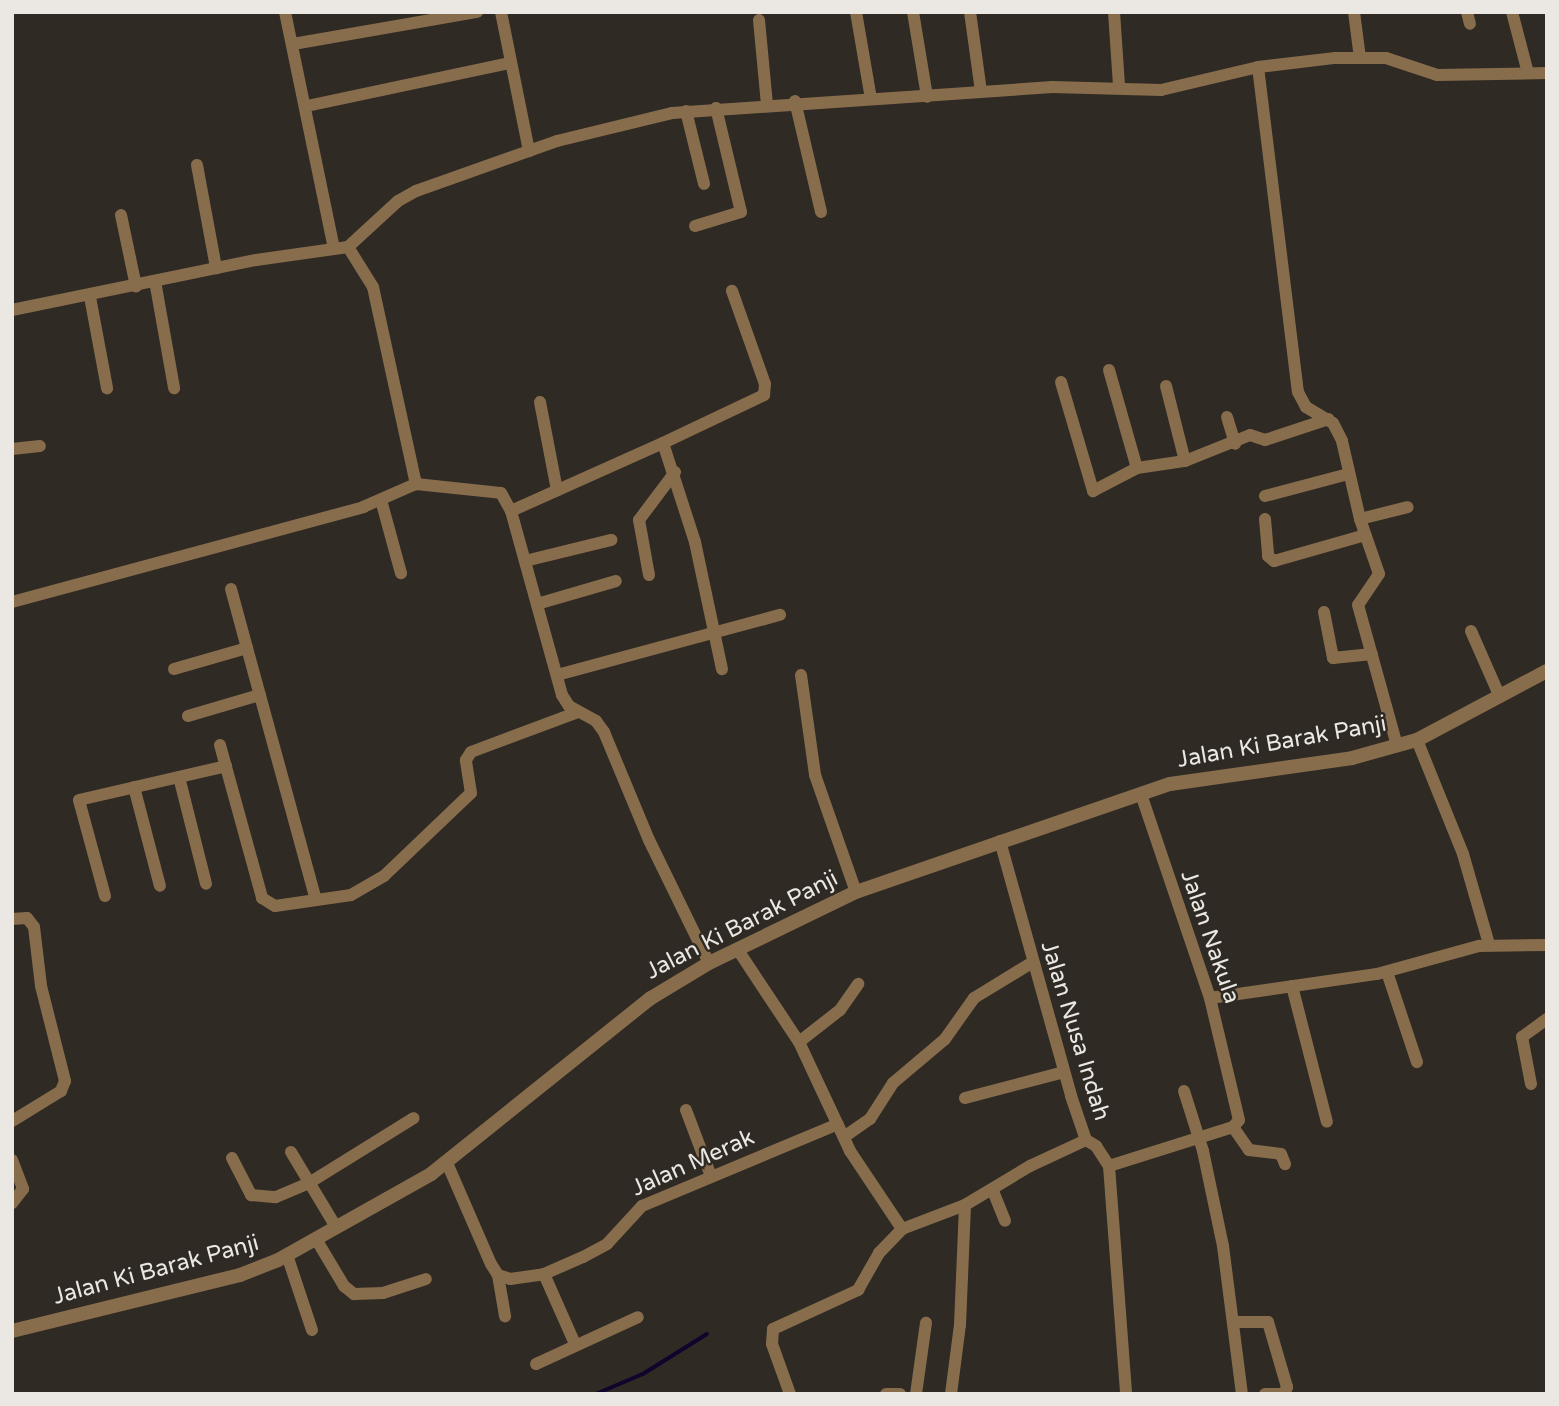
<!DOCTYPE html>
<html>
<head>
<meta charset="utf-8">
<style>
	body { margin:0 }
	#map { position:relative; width:1559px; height:1406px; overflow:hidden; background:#2f2a24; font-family:"Varela Round",sans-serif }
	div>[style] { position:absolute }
	.stream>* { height:3.5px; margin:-1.75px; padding:0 1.75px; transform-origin:1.75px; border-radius:1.75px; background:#13032c }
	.minor>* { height:12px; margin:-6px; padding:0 6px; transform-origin:6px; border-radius:6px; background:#886d4c }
	.tertiary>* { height:14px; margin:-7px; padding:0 7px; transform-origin:7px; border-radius:7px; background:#886d4c }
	span { translate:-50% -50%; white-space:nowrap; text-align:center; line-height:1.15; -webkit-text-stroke:5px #2f2a24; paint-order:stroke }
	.street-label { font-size:23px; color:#ebe8e4 }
	.frame { position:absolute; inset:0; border:14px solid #ebe8e4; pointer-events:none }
</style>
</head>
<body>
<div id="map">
	<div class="stream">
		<i style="left:596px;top:1394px;width:51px;rotate:-23.1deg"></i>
		<i style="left:643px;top:1374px;width:75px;rotate:-32deg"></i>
	</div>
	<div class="minor">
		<i style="left:285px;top:12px;width:242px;rotate:78.3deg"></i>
		<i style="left:501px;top:12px;width:142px;rotate:78.6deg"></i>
		<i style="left:856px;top:12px;width:88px;rotate:80.2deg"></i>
		<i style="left:913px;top:12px;width:86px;rotate:80.6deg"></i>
		<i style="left:970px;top:12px;width:80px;rotate:82.1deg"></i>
		<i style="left:1114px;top:12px;width:74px;rotate:86.1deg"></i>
		<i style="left:1354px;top:12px;width:46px;rotate:82.6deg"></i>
		<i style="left:1467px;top:12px;width:12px;rotate:76deg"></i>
		<i style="left:1512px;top:12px;width:63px;rotate:75.3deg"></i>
		<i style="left:759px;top:20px;width:84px;rotate:84.6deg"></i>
		<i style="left:293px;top:44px;width:187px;rotate:-9.9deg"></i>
		<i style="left:1258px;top:67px;width:327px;rotate:83deg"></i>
		<i style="left:1298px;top:392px;width:17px;rotate:62deg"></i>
		<i style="left:1306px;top:407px;width:31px;rotate:31deg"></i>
		<i style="left:1333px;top:423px;width:20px;rotate:63deg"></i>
		<i style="left:1342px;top:441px;width:80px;rotate:77deg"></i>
		<i style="left:1360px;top:519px;width:58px;rotate:70.9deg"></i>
		<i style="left:1379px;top:574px;width:37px;rotate:124deg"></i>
		<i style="left:1358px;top:605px;width:146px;rotate:74.5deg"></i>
		<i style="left:795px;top:101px;width:114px;rotate:76.8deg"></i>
		<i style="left:307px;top:106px;width:208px;rotate:-12deg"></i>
		<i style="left:686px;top:111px;width:75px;rotate:76.1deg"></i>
		<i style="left:197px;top:165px;width:105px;rotate:79.5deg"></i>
		<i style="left:121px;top:215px;width:73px;rotate:78.1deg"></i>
		<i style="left:695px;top:226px;width:48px;rotate:-16.9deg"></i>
		<i style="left:741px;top:212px;width:107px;rotate:-103.5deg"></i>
		<i style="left:348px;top:247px;width:47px;rotate:58deg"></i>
		<i style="left:373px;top:287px;width:202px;rotate:77.7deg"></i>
		<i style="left:155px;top:281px;width:109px;rotate:79.9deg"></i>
		<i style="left:90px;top:297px;width:93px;rotate:79.4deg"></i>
		<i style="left:12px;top:310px;width:249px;rotate:-11.6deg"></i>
		<i style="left:256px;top:260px;width:93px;rotate:-8deg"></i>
		<i style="left:348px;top:247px;width:68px;rotate:-42.6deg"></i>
		<i style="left:398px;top:201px;width:21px;rotate:-29deg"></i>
		<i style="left:416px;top:191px;width:150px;rotate:-19.5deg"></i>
		<i style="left:557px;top:141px;width:118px;rotate:-13.7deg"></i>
		<i style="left:672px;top:113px;width:381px;rotate:-3.9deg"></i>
		<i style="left:1052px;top:87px;width:109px;rotate:1.6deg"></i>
		<i style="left:1161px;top:90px;width:100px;rotate:-13.3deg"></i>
		<i style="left:1258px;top:67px;width:78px;rotate:-6.7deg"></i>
		<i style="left:1335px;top:58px;width:51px"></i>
		<i style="left:1386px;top:58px;width:54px;rotate:18.4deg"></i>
		<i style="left:1437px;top:75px;width:110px;rotate:-1deg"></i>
		<i style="left:1109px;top:370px;width:102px;rotate:74.1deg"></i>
		<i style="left:1061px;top:382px;width:114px;rotate:73.6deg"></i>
		<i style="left:1093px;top:491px;width:50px;rotate:-27.6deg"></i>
		<i style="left:1137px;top:468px;width:49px;rotate:-8.3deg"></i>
		<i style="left:1185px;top:461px;width:70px;rotate:-21.8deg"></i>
		<i style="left:1250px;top:435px;width:16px;rotate:18deg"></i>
		<i style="left:1265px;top:440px;width:67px;rotate:-18.2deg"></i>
		<i style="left:1166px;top:386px;width:77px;rotate:75.8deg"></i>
		<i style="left:540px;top:402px;width:90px;rotate:79.1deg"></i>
		<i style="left:1227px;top:417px;width:28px;rotate:73deg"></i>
		<i style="left:663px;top:443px;width:112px;rotate:-25.4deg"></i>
		<i style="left:764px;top:395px;width:11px;rotate:-85deg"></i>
		<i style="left:765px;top:384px;width:99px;rotate:-109.5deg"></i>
		<i style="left:12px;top:449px;width:28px;rotate:-6deg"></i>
		<i style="left:1265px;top:496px;width:86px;rotate:-14.8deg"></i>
		<i style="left:381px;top:500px;width:76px;rotate:74.7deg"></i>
		<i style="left:511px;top:511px;width:167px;rotate:-24.1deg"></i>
		<i style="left:663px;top:443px;width:104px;rotate:72.1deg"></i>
		<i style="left:695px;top:542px;width:130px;rotate:78deg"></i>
		<i style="left:1265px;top:519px;width:37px;rotate:85deg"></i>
		<i style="left:1268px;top:556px;width:8px;rotate:40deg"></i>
		<i style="left:1274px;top:561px;width:95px;rotate:-15.9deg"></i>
		<i style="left:1360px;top:519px;width:49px;rotate:-14deg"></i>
		<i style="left:525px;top:561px;width:89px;rotate:-13.7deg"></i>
		<i style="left:649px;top:575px;width:56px;rotate:-100.3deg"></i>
		<i style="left:639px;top:520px;width:60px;rotate:-53.1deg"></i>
		<i style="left:231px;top:589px;width:61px;rotate:74.8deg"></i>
		<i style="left:12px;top:602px;width:364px;rotate:-15.1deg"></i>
		<i style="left:363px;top:507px;width:58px;rotate:-23.5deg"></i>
		<i style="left:416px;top:484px;width:85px;rotate:6deg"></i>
		<i style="left:501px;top:493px;width:21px;rotate:61deg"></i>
		<i style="left:511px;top:511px;width:191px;rotate:74.5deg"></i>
		<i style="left:562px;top:695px;width:13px;rotate:58deg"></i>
		<i style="left:569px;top:706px;width:31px;rotate:29deg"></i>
		<i style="left:596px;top:721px;width:14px;rotate:54deg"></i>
		<i style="left:604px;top:732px;width:117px;rotate:67.4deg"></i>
		<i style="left:649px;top:840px;width:137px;rotate:64deg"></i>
		<i style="left:537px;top:604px;width:82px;rotate:-16.2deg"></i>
		<i style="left:1324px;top:612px;width:47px;rotate:78.9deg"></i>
		<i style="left:1333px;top:658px;width:39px;rotate:-6deg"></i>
		<i style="left:1471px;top:631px;width:72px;rotate:66.3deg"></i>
		<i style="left:174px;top:669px;width:76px;rotate:-16deg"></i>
		<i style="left:247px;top:648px;width:261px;rotate:74.7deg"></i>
		<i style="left:557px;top:675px;width:231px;rotate:-15.1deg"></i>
		<i style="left:801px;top:675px;width:101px;rotate:82deg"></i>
		<i style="left:815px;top:775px;width:124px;rotate:70.7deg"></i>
		<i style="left:188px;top:716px;width:75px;rotate:-16.3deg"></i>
		<i style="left:1417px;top:740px;width:123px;rotate:68deg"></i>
		<i style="left:1463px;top:854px;width:94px;rotate:73.9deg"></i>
		<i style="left:220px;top:745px;width:159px;rotate:74.6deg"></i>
		<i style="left:262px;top:898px;width:15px;rotate:32deg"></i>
		<i style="left:275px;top:906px;width:77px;rotate:-8.2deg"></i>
		<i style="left:351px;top:895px;width:38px;rotate:-30deg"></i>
		<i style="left:384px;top:876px;width:120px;rotate:-43.7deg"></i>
		<i style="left:471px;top:793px;width:33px;rotate:-99deg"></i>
		<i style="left:466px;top:760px;width:9px;rotate:-58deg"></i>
		<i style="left:471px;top:752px;width:114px;rotate:-20.5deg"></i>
		<i style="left:179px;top:777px;width:110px;rotate:75.8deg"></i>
		<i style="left:134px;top:787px;width:102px;rotate:75.3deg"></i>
		<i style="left:1000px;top:841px;width:265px;rotate:74.4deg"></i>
		<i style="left:1071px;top:1096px;width:46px;rotate:71.2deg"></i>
		<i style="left:1086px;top:1140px;width:12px;rotate:31deg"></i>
		<i style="left:1096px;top:1146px;width:24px;rotate:57deg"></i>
		<i style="left:1109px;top:1166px;width:229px;rotate:85.7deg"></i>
		<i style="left:105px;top:896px;width:99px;rotate:-105.2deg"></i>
		<i style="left:79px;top:800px;width:151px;rotate:-13deg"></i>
		<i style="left:12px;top:919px;width:15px;rotate:-4deg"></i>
		<i style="left:27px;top:918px;width:11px;rotate:52deg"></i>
		<i style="left:34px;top:927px;width:59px;rotate:83.2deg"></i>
		<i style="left:41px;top:986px;width:98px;rotate:75.8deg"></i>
		<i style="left:65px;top:1081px;width:11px;rotate:112deg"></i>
		<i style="left:61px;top:1091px;width:57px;rotate:148.5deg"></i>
		<i style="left:738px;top:950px;width:110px;rotate:56.5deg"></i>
		<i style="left:799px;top:1042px;width:120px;rotate:64.9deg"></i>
		<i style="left:850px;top:1151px;width:94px;rotate:56.3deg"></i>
		<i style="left:1387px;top:972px;width:95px;rotate:71.6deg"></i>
		<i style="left:1292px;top:986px;width:140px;rotate:75.6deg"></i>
		<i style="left:1210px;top:998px;width:169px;rotate:-8.2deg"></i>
		<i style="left:1377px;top:974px;width:106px;rotate:-15.4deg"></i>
		<i style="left:1479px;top:946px;width:68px;rotate:-0.8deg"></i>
		<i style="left:799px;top:1042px;width:52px;rotate:-38deg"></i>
		<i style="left:840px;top:1010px;width:32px;rotate:-55deg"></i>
		<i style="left:1531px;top:1084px;width:48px;rotate:-100.8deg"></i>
		<i style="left:1522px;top:1037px;width:31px;rotate:-36deg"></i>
		<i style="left:1184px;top:1091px;width:63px;rotate:72.4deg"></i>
		<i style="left:1203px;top:1151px;width:97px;rotate:78.1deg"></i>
		<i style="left:1223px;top:1246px;width:149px;rotate:82.7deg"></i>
		<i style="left:965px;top:1098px;width:102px;rotate:-14.7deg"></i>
		<i style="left:686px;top:1110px;width:71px;rotate:69.3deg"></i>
		<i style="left:1233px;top:1127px;width:28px;rotate:55deg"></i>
		<i style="left:1249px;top:1150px;width:32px;rotate:7deg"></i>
		<i style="left:1281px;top:1154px;width:11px;rotate:68deg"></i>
		<i style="left:844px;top:1137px;width:32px;rotate:-35deg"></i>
		<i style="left:870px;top:1119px;width:43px;rotate:-57.4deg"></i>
		<i style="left:893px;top:1083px;width:68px;rotate:-40.2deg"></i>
		<i style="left:945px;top:1039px;width:50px;rotate:-54.7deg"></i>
		<i style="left:974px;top:998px;width:69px;rotate:-31.4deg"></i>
		<i style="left:291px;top:1152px;width:87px;rotate:59deg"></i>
		<i style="left:232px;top:1158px;width:42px;rotate:62.8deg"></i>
		<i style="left:251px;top:1195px;width:25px;rotate:5deg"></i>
		<i style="left:276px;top:1197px;width:36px;rotate:-23deg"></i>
		<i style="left:309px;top:1183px;width:123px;rotate:-31.8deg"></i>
		<i style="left:12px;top:1160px;width:31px;rotate:69deg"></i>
		<i style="left:23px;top:1189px;width:18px;rotate:128deg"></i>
		<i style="left:447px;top:1163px;width:110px;rotate:66.5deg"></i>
		<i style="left:491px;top:1264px;width:13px;rotate:58deg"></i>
		<i style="left:498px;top:1275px;width:13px;rotate:18deg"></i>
		<i style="left:510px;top:1279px;width:34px;rotate:-8deg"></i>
		<i style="left:544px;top:1274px;width:43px;rotate:-23.6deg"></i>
		<i style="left:583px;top:1257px;width:27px;rotate:-28deg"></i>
		<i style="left:607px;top:1244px;width:52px;rotate:-47.4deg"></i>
		<i style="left:642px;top:1206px;width:212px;rotate:-22.7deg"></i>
		<i style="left:1109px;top:1166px;width:130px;rotate:-17.5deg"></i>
		<i style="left:1233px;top:1127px;width:9px;rotate:-49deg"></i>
		<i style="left:1239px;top:1120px;width:125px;rotate:-103.4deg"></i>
		<i style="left:1210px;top:998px;width:215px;rotate:-108.7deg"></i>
		<i style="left:993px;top:1191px;width:32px;rotate:68deg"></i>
		<i style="left:316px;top:1239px;width:55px;rotate:59.2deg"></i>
		<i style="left:344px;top:1286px;width:13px;rotate:39deg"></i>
		<i style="left:354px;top:1294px;width:29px;rotate:-2deg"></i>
		<i style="left:383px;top:1293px;width:45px;rotate:-18deg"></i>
		<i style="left:287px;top:1255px;width:79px;rotate:71.6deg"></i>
		<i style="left:544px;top:1274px;width:77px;rotate:66.1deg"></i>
		<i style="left:498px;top:1275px;width:42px;rotate:80.3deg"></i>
		<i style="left:1233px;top:1322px;width:35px"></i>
		<i style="left:1268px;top:1322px;width:68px;rotate:73.7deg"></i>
		<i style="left:1287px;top:1387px;width:8px;rotate:113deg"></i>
		<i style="left:536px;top:1364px;width:112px;rotate:-24.7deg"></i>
		<i style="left:790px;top:1394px;width:53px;rotate:-109.8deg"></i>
		<i style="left:772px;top:1344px;width:15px;rotate:-86deg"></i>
		<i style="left:773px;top:1329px;width:94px;rotate:-24.6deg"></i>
		<i style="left:858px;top:1290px;width:43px;rotate:-60.4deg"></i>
		<i style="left:879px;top:1253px;width:33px;rotate:-46deg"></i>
		<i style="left:902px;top:1229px;width:67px;rotate:-20.9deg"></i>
		<i style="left:965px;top:1205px;width:76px;rotate:-31deg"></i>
		<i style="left:1030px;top:1166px;width:62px;rotate:-24.9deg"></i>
		<i style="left:886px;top:1394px;width:14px"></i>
		<i style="left:916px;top:1394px;width:72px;rotate:-82deg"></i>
		<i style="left:951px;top:1394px;width:70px;rotate:-82.6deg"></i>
		<i style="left:960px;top:1325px;width:120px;rotate:-87.6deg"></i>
		<i style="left:1265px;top:1394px;width:16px"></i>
	</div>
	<div class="tertiary">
		<i style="left:12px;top:1331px;width:235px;rotate:-13.8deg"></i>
		<i style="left:240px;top:1275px;width:41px;rotate:-21.5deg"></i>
		<i style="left:278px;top:1260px;width:176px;rotate:-29.3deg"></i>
		<i style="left:431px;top:1174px;width:282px;rotate:-38.7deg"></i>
		<i style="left:651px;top:998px;width:68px;rotate:-31.1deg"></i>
		<i style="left:709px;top:963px;width:163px;rotate:-25.8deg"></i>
		<i style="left:856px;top:892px;width:332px;rotate:-19deg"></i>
		<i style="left:1170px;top:784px;width:184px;rotate:-8.1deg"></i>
		<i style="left:1352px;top:758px;width:67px;rotate:-15.5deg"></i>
		<i style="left:1417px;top:740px;width:147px;rotate:-28deg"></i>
	</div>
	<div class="street-label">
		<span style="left:1282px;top:742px;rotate:-10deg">Jalan Ki Barak Panji</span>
		<span style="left:742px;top:925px;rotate:-27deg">Jalan Ki Barak Panji</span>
		<span style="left:1210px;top:937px;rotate:71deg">Jalan Nakula</span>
		<span style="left:1075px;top:1031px;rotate:73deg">Jalan Nusa Indah</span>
		<span style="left:693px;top:1163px;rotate:-24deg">Jalan Merak</span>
		<span style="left:156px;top:1270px;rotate:-15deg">Jalan Ki Barak Panji</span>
	</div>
	<div class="frame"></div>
</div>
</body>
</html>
